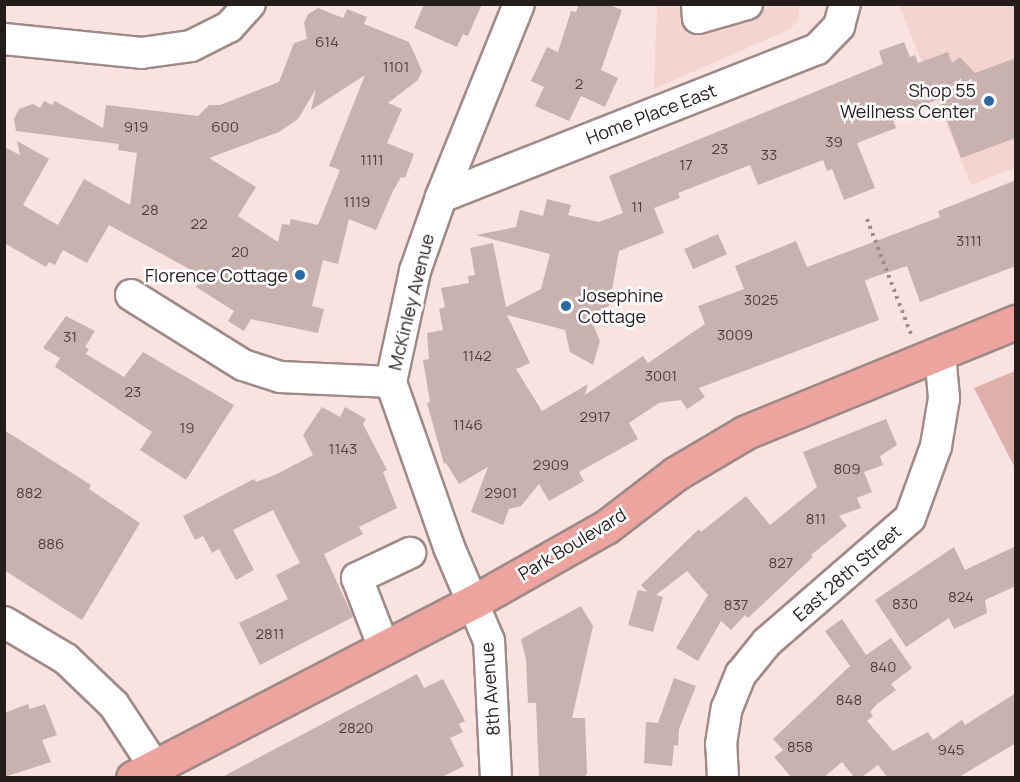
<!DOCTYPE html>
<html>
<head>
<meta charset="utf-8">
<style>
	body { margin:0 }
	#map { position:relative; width:1020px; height:782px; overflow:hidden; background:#f9e3e1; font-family:Manrope,sans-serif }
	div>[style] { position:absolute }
	.built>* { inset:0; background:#f2d4d0 }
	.green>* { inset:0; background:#dcb1ac }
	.building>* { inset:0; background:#c7b2b0; transform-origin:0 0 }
	.path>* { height:4px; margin-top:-2px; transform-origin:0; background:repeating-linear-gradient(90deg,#9d8e8c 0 3px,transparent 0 7.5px) }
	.roads { filter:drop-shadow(2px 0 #9e8b89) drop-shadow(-2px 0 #9e8b89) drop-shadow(0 2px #9e8b89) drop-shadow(0 -2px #9e8b89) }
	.minor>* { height:30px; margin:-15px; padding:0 15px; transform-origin:15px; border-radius:15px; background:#fff }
	.major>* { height:33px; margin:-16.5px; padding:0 16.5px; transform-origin:16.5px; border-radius:16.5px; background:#eda4a0 }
	.dots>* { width:16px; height:16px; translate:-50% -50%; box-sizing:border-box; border:3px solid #fff; border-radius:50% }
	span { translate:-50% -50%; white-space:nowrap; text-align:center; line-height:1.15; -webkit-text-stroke:5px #fff; paint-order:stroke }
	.number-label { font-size:15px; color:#4d4241 }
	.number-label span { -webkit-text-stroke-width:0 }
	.poi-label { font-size:18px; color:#241d1c }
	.right { translate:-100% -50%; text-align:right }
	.left { translate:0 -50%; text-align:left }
	.street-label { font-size:18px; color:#241d1c }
	.frame { position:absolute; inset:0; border:6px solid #241d1c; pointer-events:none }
</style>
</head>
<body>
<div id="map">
	<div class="built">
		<i style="clip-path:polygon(657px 5px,800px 5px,798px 21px,788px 30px,654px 89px)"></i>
		<i style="clip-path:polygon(899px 5px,1015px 5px,1015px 168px,971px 185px)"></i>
	</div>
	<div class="green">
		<i style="clip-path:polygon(1015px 371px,1015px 468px,974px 388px)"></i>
	</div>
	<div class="building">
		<i style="clip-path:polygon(424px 4px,482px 4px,468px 36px,463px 34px,457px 47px,414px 28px)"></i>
		<i style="clip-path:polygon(579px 4px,607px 4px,622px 10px,601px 70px,618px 78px,605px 107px,581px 96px,569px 121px,535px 106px,544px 87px,531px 81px,547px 47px,558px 52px,571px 11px,576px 12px)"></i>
		<i style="clip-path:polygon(evenodd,318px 8px,343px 18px,347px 9px,367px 17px,364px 24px,409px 42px,422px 71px,418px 80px,388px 103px,402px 109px,387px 143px,414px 154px,405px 178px,401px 177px,393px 191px,376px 230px,349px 219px,338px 264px,323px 260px,312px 306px,324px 309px,318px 333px,251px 319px,244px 331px,228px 321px,234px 311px,196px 287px,202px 276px,109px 225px,87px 263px,63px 250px,55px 265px,49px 262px,46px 267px,4px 243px,4px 147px,20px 155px,17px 141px,49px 159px,23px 205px,58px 225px,84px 179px,130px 205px,137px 153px,118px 150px,119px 144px,16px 131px,14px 119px,19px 109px,33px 104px,40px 108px,44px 101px,52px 105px,55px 101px,103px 128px,106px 105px,198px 116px,209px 105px,220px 105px,279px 82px,294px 43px,307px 39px,304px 23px,308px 14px,318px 8px,365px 75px,329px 166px,340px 170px,318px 225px,291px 219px,289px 225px,282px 224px,278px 242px,238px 216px,256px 187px,209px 158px,279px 132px,298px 119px,316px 89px,311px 110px,365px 75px)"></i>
		<i style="clip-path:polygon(904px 42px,910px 57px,915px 55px,918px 63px,948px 52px,952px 63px,960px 57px,975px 73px,1016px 58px,1016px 138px,961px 158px,939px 99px,892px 117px,896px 128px,857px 143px,875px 188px,844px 200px,832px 169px,827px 171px,823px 160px,758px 185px,750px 165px,678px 193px,680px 198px,654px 208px,664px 233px,619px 251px,609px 306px,589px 315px,600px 341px,593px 365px,570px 352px,565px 330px,507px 315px,530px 363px,516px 369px,542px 411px,588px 384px,585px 395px,643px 356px,648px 363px,705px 324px,698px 306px,744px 289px,735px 266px,796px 241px,807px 267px,940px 217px,938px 211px,1016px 180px,1016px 266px,920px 302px,907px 266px,871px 278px,865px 281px,879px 320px,699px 388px,705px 397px,687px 409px,681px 400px,659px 403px,629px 423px,638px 439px,579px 472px,584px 481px,549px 501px,539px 484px,521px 506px,509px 509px,503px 525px,471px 512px,488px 467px,459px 484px,446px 463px,444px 464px,427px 403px,430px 402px,423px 360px,429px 359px,427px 333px,443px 330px,439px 309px,445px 307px,441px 288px,469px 283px,468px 276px,475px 275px,470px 248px,493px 243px,506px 307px,541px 289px,550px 254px,476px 235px,516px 227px,520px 210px,543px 216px,547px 199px,571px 205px,568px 215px,599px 222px,623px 213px,609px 176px,883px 64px,879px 51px)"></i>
		<i style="left:718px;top:234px;width:22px;height:37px;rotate:66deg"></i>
		<i style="clip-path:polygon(66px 316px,95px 331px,85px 347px,89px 349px,86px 354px,124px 377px,143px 352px,234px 405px,186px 480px,140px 450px,152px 432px,55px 367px,60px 358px,43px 348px)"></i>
		<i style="clip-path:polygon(322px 407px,340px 417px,345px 407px,366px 419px,363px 424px,387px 470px,383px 472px,397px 508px,359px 527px,363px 534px,324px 554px,353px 617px,260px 665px,239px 623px,288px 599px,276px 575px,300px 563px,273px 510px,233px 530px,254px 570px,236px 580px,219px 549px,212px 553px,203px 536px,195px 540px,183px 516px,254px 479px,256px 482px,277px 474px,313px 455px,303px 435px)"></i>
		<i style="clip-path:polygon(886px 419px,897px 445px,880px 456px,883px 465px,864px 472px,872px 492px,857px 498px,861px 508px,839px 516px,847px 526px,811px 555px,813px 557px,748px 618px,745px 615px,731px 630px,721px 621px,698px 661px,676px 648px,708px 595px,687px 571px,656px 595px,663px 597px,653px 632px,628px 625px,638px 590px,647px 592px,641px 585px,699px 529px,701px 532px,746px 496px,770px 525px,817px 487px,803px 452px)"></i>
		<i style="clip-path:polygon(4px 430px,91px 485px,89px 489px,140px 523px,82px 620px,4px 570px)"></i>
		<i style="clip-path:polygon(1016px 546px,1016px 586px,985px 600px,987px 613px,954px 629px,949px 618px,906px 647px,875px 600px,954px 547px,965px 570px)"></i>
		<i style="clip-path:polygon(581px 606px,593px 626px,572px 718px,585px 718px,587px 774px,584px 777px,539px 777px,536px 703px,528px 703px,526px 659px,521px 639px)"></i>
		<i style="clip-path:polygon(842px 619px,866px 655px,891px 638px,912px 668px,891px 684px,896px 690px,877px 704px,870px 712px,873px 716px,867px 721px,893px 751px,928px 732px,933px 740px,962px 720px,965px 725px,1016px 693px,1016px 743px,959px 777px,887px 777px,878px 765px,862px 777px,854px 777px,842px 762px,824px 777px,791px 777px,774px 757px,783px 750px,773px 739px,850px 666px,825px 631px)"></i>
		<i style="clip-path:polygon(417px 674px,424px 688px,443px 679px,465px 721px,459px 724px,463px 732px,450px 738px,464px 766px,442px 777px,222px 777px)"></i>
		<i style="clip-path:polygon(674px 678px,696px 686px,679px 729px,678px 746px,674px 745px,672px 766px,644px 763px,646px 722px,658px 723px)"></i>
		<i style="clip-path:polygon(28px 704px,30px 709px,45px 704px,57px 735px,42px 740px,51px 762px,4px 777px,4px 713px)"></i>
	</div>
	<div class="path">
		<i style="left:867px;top:219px;width:123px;rotate:69.1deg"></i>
	</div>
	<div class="roads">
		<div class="minor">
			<i style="left:697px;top:4px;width:14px;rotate:86deg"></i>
			<i style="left:698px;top:18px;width:51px;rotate:-15.9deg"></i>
			<i style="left:4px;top:39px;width:138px;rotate:5.8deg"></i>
			<i style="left:141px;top:53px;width:50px;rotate:-8deg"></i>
			<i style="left:191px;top:46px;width:42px;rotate:-26.6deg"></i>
			<i style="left:229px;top:27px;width:31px;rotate:-48deg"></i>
			<i style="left:441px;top:197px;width:404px;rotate:-21.5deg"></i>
			<i style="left:817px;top:49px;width:32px;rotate:-46deg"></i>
			<i style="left:839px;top:26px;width:23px;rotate:-75deg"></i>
			<i style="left:131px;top:295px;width:132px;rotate:32deg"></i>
			<i style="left:243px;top:365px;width:39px;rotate:18deg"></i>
			<i style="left:280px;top:377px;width:111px;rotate:2.6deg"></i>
			<i style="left:4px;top:622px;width:72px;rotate:30.8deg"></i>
			<i style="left:66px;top:659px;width:66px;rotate:43.8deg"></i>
			<i style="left:114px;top:705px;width:73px;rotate:56.7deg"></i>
			<i style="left:384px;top:648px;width:75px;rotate:-111.1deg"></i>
			<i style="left:357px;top:578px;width:59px;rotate:-25.3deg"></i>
			<i style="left:496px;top:778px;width:137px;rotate:-92.9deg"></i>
			<i style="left:489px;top:641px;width:102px;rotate:-113.1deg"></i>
			<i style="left:449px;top:547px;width:175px;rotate:-109.4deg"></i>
			<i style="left:391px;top:382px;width:114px;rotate:-77.8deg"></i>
			<i style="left:415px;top:271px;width:78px;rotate:-70.6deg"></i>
			<i style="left:441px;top:197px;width:208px;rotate:-68deg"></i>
			<i style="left:723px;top:778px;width:34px;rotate:-93deg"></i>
			<i style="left:721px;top:744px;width:36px;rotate:-81deg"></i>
			<i style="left:727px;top:708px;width:37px;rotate:-68deg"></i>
			<i style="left:741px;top:674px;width:41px;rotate:-50.9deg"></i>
			<i style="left:767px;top:642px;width:189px;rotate:-40.9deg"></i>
			<i style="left:910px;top:518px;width:77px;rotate:-70.1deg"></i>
			<i style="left:936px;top:446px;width:49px;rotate:-80.5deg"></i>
			<i style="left:944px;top:398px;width:45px;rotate:-95.1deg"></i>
		</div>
		<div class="major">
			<i style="left:133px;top:778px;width:385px;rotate:-27.4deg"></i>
			<i style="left:475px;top:601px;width:150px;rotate:-29.5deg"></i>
			<i style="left:606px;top:527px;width:87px;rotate:-37.5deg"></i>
			<i style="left:675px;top:474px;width:82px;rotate:-30.6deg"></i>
			<i style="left:746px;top:432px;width:292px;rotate:-22.2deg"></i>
		</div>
	</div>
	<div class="dots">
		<i style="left:989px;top:101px;background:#2b69a0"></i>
		<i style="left:300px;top:275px;background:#2b69a0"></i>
		<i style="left:566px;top:306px;background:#2b69a0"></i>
	</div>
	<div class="number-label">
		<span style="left:327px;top:42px">614</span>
		<span style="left:396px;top:67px">1101</span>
		<span style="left:579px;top:84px">2</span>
		<span style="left:136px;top:127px">919</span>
		<span style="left:225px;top:127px">600</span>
		<span style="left:834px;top:142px">39</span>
		<span style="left:720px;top:149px">23</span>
		<span style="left:769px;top:155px">33</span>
		<span style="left:372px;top:160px">1111</span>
		<span style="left:686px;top:165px">17</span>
		<span style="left:357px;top:202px">1119</span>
		<span style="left:637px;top:207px">11</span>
		<span style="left:150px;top:210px">28</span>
		<span style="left:199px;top:224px">22</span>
		<span style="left:969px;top:241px">3111</span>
		<span style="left:240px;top:252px">20</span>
		<span style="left:761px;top:300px">3025</span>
		<span style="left:735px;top:335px">3009</span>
		<span style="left:70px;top:337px">31</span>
		<span style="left:477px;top:356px">1142</span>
		<span style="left:661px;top:376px">3001</span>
		<span style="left:133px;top:392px">23</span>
		<span style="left:595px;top:417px">2917</span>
		<span style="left:468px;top:425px">1146</span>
		<span style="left:187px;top:428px">19</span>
		<span style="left:343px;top:449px">1143</span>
		<span style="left:551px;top:465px">2909</span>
		<span style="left:847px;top:469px">809</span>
		<span style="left:29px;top:493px">882</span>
		<span style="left:501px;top:493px">2901</span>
		<span style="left:816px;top:519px">811</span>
		<span style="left:51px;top:544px">886</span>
		<span style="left:781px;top:563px">827</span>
		<span style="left:961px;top:597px">824</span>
		<span style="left:905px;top:604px">830</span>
		<span style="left:736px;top:605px">837</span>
		<span style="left:270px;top:634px">2811</span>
		<span style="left:883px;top:667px">840</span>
		<span style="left:849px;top:700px">848</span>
		<span style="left:356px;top:728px">2820</span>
		<span style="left:800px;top:747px">858</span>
		<span style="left:951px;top:750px">945</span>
	</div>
	<div class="poi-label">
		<span class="right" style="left:976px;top:101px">Shop 55<br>Wellness Center</span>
		<span class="right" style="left:288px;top:275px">Florence Cottage</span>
		<span class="left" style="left:578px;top:306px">Josephine<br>Cottage</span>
	</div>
	<div class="street-label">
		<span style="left:651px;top:114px;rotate:-21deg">Home Place East</span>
		<span style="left:411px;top:302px;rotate:-76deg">McKinley Avenue</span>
		<span style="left:572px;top:544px;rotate:-31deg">Park Boulevard</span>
		<span style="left:847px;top:573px;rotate:-41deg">East 28th Street</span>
		<span style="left:490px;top:689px;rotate:-94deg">8th Avenue</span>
	</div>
	<div class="frame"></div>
</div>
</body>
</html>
